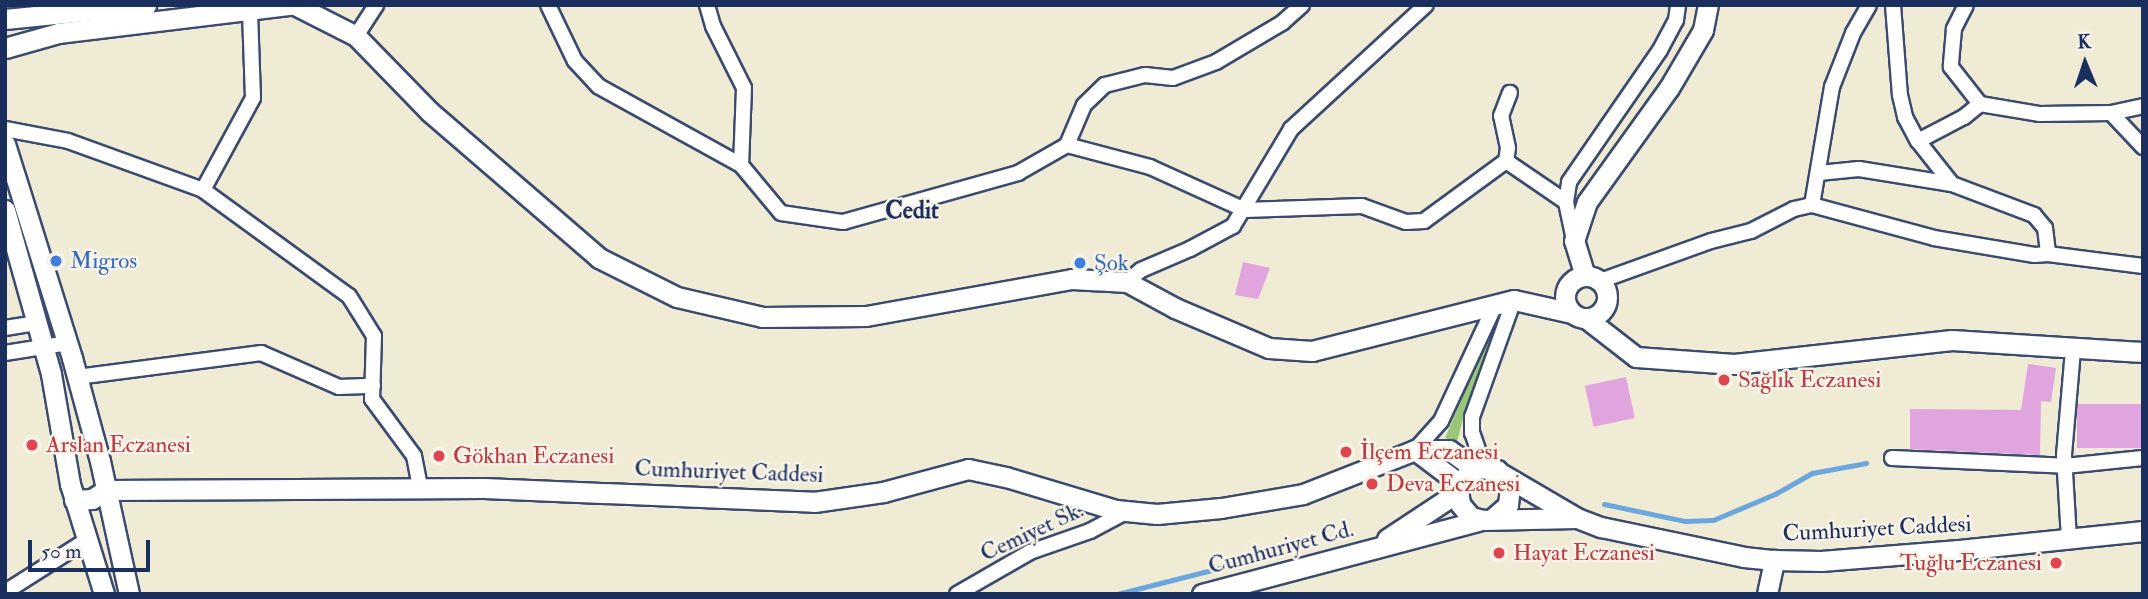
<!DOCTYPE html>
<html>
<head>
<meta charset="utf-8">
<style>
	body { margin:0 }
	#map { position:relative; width:2148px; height:599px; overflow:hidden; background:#f0ebd5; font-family:"IM FELL Double Pica",serif }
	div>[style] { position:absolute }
	.green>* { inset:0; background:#98c877 }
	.stream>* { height:5px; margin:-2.5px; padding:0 2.5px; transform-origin:2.5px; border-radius:2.5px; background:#6ba6dc }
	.building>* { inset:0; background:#e0a5de; transform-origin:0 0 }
	.roads { filter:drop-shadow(2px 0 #3b4b70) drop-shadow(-2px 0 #3b4b70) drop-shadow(0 2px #3b4b70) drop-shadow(0 -2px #3b4b70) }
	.street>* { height:14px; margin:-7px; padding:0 7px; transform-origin:7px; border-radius:7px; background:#fff }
	.secondary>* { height:19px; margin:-9.5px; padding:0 9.5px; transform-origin:9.5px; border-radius:9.5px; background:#fff }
	.secondary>.ring { margin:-9.5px; padding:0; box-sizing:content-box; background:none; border:19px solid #fff; border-radius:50% }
	.dots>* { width:19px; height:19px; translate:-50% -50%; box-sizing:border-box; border:4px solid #f7f3e8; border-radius:50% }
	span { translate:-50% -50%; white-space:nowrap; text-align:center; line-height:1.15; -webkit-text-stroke:5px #f7f3e8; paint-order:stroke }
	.shop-label { font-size:23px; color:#366cbe }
	.left { translate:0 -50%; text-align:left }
	.health-label { font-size:23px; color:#be3a42 }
	.right { translate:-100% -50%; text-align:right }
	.street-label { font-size:23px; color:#1b2f5e }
	.neighbourhood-label { font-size:24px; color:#1b2f5e; font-weight:700 }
	.frame { position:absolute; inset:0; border:7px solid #1b2f5e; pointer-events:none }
	.north { position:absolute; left:2050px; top:28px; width:70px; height:70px; -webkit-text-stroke:5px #f7f3e8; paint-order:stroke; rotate:358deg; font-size:19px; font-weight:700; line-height:28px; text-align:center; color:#1b2f5e }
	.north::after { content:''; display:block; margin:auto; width:24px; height:32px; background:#1b2f5e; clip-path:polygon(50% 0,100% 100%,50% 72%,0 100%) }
	.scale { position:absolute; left:28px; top:540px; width:122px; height:32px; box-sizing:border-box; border:4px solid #1b2f5e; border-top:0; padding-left:9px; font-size:21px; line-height:24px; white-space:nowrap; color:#1b2f5e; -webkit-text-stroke:5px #f7f3e8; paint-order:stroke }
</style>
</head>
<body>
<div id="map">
	<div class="green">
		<i style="clip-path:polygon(1497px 316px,1502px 317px,1467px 404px,1457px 442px,1445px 438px)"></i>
	</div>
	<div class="stream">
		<i style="left:1604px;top:504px;width:83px;rotate:11.9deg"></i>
		<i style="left:1685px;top:521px;width:28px;rotate:-2deg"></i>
		<i style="left:1713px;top:520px;width:67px;rotate:-22.8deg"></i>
		<i style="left:1775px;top:494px;width:43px;rotate:-29.6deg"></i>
		<i style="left:1812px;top:473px;width:55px;rotate:-10.5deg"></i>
		<i style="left:1117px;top:594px;width:114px;rotate:-14.2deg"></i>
	</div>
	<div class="building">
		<i style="clip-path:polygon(1243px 262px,1270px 268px,1258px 299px,1235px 295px)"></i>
		<i style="clip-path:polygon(2028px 364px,2056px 368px,2051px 402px,2041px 401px,2040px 455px,1910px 449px,1910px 409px,2021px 410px)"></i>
		<i style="left:1626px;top:377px;width:42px;height:42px;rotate:78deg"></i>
		<i style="left:2143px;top:404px;width:44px;height:66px;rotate:90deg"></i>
	</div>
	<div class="roads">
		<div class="street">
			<i style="left:548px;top:5px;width:62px;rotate:64.3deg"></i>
			<i style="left:575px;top:61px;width:34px;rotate:47deg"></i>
			<i style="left:598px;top:86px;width:163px;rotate:28.9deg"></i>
			<i style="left:741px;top:165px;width:62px;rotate:50.2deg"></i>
			<i style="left:781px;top:213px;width:63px;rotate:8.3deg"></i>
			<i style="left:843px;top:222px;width:182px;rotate:-15.6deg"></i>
			<i style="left:1018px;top:173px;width:56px;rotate:-29.7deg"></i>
			<i style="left:1067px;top:145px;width:43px;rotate:-67deg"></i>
			<i style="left:1084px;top:105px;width:29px;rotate:-44deg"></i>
			<i style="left:1105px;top:85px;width:41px;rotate:-14deg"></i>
			<i style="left:1145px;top:75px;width:28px;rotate:6deg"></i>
			<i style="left:1173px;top:78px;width:46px;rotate:-20.4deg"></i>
			<i style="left:1216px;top:62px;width:77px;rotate:-30.6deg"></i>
			<i style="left:1282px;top:23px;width:27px;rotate:-42deg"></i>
			<i style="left:707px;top:5px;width:22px;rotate:74deg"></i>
			<i style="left:713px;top:26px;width:69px;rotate:63.4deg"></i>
			<i style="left:744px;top:88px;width:77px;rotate:92.2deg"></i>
			<i style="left:1893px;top:5px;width:90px;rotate:85.6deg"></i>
			<i style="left:1900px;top:95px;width:23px;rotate:77deg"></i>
			<i style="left:1905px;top:117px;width:27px;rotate:62deg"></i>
			<i style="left:1918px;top:141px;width:55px;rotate:51.7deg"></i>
			<i style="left:1966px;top:5px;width:27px;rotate:117deg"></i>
			<i style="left:1954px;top:29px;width:38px;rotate:95deg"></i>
			<i style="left:1951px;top:67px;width:47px;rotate:51.9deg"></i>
			<i style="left:1980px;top:104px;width:61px;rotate:9.5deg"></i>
			<i style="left:2040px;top:114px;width:71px;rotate:-0.8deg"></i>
			<i style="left:2111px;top:113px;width:33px;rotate:-12deg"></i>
			<i style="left:356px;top:36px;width:37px;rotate:-57deg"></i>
			<i style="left:2111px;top:113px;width:47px;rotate:46.7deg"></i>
			<i style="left:5px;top:129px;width:64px;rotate:10.8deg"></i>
			<i style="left:68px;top:141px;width:144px;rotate:19.9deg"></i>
			<i style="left:203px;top:190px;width:180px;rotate:36deg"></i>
			<i style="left:349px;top:296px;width:47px;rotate:58deg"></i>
			<i style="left:374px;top:336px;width:63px;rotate:91.8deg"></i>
			<i style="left:372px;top:399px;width:71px;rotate:53.6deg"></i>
			<i style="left:414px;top:456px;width:33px;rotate:79deg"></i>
			<i style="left:1918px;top:141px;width:52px;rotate:-27.6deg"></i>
			<i style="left:1964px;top:117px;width:21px;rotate:-39deg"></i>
			<i style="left:1067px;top:145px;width:86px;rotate:14.8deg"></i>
			<i style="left:1150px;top:167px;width:104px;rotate:24.4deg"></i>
			<i style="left:1245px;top:210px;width:117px;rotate:-2deg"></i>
			<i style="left:1362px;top:206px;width:47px;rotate:20deg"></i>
			<i style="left:1406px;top:222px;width:18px;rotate:-3deg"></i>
			<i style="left:1424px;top:221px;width:102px;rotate:-36.2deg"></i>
			<i style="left:1506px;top:161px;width:73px;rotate:34.3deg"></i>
			<i style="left:1506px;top:161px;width:13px;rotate:-81deg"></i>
			<i style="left:1508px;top:148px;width:33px;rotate:-102deg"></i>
			<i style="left:1501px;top:116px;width:25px;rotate:-69deg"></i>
			<i style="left:1819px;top:173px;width:40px;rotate:-5.7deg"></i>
			<i style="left:1859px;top:169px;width:94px;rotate:9.2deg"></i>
			<i style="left:1952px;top:184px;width:88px;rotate:20.7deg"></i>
			<i style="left:2034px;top:215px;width:17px;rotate:50deg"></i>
			<i style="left:2045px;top:228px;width:26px;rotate:83deg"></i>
			<i style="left:203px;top:190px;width:105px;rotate:-61.5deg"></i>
			<i style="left:253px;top:98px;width:88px;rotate:-92deg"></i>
			<i style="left:1812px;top:205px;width:120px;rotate:-80.4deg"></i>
			<i style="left:1832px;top:87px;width:58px;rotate:-68.7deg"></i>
			<i style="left:1853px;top:33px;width:32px;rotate:-60deg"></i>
			<i style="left:1574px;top:240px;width:39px;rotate:-102deg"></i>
			<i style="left:1566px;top:202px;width:20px;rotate:-81deg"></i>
			<i style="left:1569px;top:182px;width:160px;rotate:-55.4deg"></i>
			<i style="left:1660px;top:50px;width:34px;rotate:-62deg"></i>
			<i style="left:1676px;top:20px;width:15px;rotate:-82deg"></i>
			<i style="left:1600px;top:281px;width:118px;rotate:-19.8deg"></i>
			<i style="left:1711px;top:241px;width:41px;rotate:-14deg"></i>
			<i style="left:1751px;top:231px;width:48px;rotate:-27.1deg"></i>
			<i style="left:1794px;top:209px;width:18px;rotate:-13deg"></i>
			<i style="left:1812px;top:205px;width:126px;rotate:15.1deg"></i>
			<i style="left:1934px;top:238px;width:102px;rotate:9.6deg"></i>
			<i style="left:2035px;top:255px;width:13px;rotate:-4deg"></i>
			<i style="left:2048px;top:254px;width:96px;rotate:7.2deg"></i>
			<i style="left:1127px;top:282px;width:18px;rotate:-41deg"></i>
			<i style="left:1141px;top:270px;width:53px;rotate:-23.2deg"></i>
			<i style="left:1190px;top:249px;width:49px;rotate:-28.1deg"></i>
			<i style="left:1233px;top:226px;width:113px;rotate:-59.1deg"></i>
			<i style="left:1291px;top:129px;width:183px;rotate:-42.6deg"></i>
			<i style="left:5px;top:328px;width:33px;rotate:-9deg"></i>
			<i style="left:5px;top:353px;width:64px;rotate:-9deg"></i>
			<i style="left:77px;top:377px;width:186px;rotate:-7.4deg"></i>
			<i style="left:261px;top:353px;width:85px;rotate:23.6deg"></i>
			<i style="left:339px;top:387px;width:34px;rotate:-2deg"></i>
			<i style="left:1415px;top:450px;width:39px;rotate:-48deg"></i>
			<i style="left:1441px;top:421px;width:128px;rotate:-65deg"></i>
			<i style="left:1892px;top:458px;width:173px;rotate:2.6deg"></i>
			<i style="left:2065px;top:466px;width:78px;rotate:-5.9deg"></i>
			<i style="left:1484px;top:467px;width:36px;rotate:-109deg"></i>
			<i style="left:1472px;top:433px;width:16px;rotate:-90deg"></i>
			<i style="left:1472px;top:417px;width:124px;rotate:-70.3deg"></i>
			<i style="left:2069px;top:539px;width:84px;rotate:-93.4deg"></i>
			<i style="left:2064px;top:455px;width:106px;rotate:-85.1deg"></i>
			<i style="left:5px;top:592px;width:97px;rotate:-32.4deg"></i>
			<i style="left:957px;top:594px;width:84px;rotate:-29.9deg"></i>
			<i style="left:1030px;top:552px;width:64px;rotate:-19.3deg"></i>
			<i style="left:1090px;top:531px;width:40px;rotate:-28deg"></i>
		</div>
		<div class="secondary">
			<i style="left:295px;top:5px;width:68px;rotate:26.9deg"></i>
			<i style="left:356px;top:36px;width:106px;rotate:45.8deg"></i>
			<i style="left:430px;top:112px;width:223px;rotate:40.8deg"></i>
			<i style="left:599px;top:258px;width:87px;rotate:26.6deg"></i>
			<i style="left:677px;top:297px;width:87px;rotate:13.2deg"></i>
			<i style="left:762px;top:317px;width:104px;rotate:-0.6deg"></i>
			<i style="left:866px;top:316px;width:209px;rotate:-10.2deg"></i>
			<i style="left:1072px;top:279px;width:55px;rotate:3.1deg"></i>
			<i style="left:1127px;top:282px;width:55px;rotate:28.4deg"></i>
			<i style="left:1175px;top:308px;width:102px;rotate:23.1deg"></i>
			<i style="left:1269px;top:348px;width:43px;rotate:4deg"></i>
			<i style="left:1312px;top:351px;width:208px;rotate:-14.2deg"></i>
			<i style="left:1514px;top:300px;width:59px;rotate:12.6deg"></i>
			<i style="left:5px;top:19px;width:142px;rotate:-5.7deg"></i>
			<i style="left:5px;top:48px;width:55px;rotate:-15.8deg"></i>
			<i style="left:58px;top:33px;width:234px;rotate:-6.9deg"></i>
			<i style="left:5px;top:144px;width:224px;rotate:72.6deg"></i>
			<i style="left:72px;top:358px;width:107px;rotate:74.8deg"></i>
			<i style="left:100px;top:461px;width:136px;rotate:77.7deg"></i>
			<i style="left:5px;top:210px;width:170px;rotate:74.3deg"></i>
			<i style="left:51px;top:374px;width:112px;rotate:80.2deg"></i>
			<i style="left:70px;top:484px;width:115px;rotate:72.8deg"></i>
			<i class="ring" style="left:1565px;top:276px;width:23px;height:23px"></i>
			<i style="left:1585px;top:276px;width:37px;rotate:-107deg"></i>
			<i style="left:1574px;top:241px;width:41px;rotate:-71.6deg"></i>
			<i style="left:1587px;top:202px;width:140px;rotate:-54.3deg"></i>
			<i style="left:1669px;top:88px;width:67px;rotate:-59.6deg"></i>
			<i style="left:1703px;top:30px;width:25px;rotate:-79deg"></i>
			<i style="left:1587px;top:319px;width:62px;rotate:37.8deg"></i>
			<i style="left:1636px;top:357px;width:98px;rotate:4.1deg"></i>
			<i style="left:1734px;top:364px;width:219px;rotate:-6.3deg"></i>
			<i style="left:1952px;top:340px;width:191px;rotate:3.6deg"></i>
			<i style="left:1415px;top:450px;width:56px;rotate:37.1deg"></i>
			<i style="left:1500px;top:473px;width:89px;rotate:30.3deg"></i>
			<i style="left:1577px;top:518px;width:26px;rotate:21deg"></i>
			<i style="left:1601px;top:527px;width:146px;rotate:11.8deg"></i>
			<i style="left:1744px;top:557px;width:30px;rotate:6deg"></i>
			<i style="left:1774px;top:560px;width:47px;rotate:1.2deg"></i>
			<i style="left:1821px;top:561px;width:138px;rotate:-4.6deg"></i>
			<i style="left:1959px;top:550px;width:185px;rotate:-5.9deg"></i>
			<i style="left:74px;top:500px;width:18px;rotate:-3deg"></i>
			<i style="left:92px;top:499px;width:17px;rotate:-33deg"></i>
			<i style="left:106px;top:490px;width:378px;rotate:-0.3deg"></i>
			<i style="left:484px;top:488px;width:330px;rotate:2.4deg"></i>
			<i style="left:814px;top:502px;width:70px;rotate:-8.2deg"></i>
			<i style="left:883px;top:492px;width:88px;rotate:-15.1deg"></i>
			<i style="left:968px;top:469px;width:39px;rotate:12deg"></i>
			<i style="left:1006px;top:477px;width:115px;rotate:16.7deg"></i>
			<i style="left:1116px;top:510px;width:41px;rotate:5.6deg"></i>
			<i style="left:1157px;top:514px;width:64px;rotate:-5.4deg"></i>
			<i style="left:1221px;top:508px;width:83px;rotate:-9.7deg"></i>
			<i style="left:1303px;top:494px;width:120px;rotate:-21.4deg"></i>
			<i style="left:1415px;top:450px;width:34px"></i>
			<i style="left:1449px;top:450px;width:32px;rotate:36deg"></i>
			<i style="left:1492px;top:519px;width:21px;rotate:-41deg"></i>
			<i style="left:1508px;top:505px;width:18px;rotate:-84deg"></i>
			<i style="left:1510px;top:487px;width:21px;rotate:-127deg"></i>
			<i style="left:1497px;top:470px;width:18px;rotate:-174deg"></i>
			<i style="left:1479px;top:468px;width:13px;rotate:153deg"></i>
			<i style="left:1467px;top:474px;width:17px;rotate:123deg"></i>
			<i style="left:1458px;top:488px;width:16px;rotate:83deg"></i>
			<i style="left:1460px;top:504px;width:17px;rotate:50deg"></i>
			<i style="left:1471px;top:517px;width:12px;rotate:14deg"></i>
			<i style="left:1483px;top:520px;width:93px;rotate:-1.2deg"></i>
			<i style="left:1387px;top:539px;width:85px;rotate:-33.5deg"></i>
			<i style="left:1202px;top:594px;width:291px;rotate:-14.8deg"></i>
			<i style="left:1767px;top:594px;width:35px;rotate:-78deg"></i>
		</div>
	</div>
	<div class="dots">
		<i style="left:56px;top:261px;background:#3f7fe0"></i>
		<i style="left:1080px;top:263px;background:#3f7fe0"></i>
		<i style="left:1724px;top:380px;background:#e0444e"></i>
		<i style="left:32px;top:445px;background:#e0444e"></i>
		<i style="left:1346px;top:452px;background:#e0444e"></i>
		<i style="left:439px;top:456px;background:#e0444e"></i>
		<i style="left:1372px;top:484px;background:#e0444e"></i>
		<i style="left:1499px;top:553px;background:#e0444e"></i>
		<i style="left:2056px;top:563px;background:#e0444e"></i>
	</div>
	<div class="shop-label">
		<span class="left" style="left:70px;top:261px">Migros</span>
		<span class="left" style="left:1094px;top:263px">Şok</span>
	</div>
	<div class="health-label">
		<span class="left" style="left:1738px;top:380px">Sağlık Eczanesi</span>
		<span class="left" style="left:46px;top:445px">Arslan Eczanesi</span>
		<span class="left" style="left:1360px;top:452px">İlçem Eczanesi</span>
		<span class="left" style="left:453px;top:456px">Gökhan Eczanesi</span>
		<span class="left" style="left:1386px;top:484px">Deva Eczanesi</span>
		<span class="left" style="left:1513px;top:553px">Hayat Eczanesi</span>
		<span class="right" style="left:2042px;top:563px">Tuğlu Eczanesi</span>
	</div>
	<div class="street-label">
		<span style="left:729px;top:472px;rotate:2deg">Cumhuriyet Caddesi</span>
		<span style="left:1877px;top:529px;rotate:-3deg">Cumhuriyet Caddesi</span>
		<span style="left:1032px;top:532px;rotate:-25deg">Cemiyet Sk.</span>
		<span style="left:1281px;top:548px;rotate:-15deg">Cumhuriyet Cd.</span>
	</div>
	<div class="neighbourhood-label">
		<span style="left:912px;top:211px">Cedit</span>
	</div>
	<div class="frame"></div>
	<div class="north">K</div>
	<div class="scale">50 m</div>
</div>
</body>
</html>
